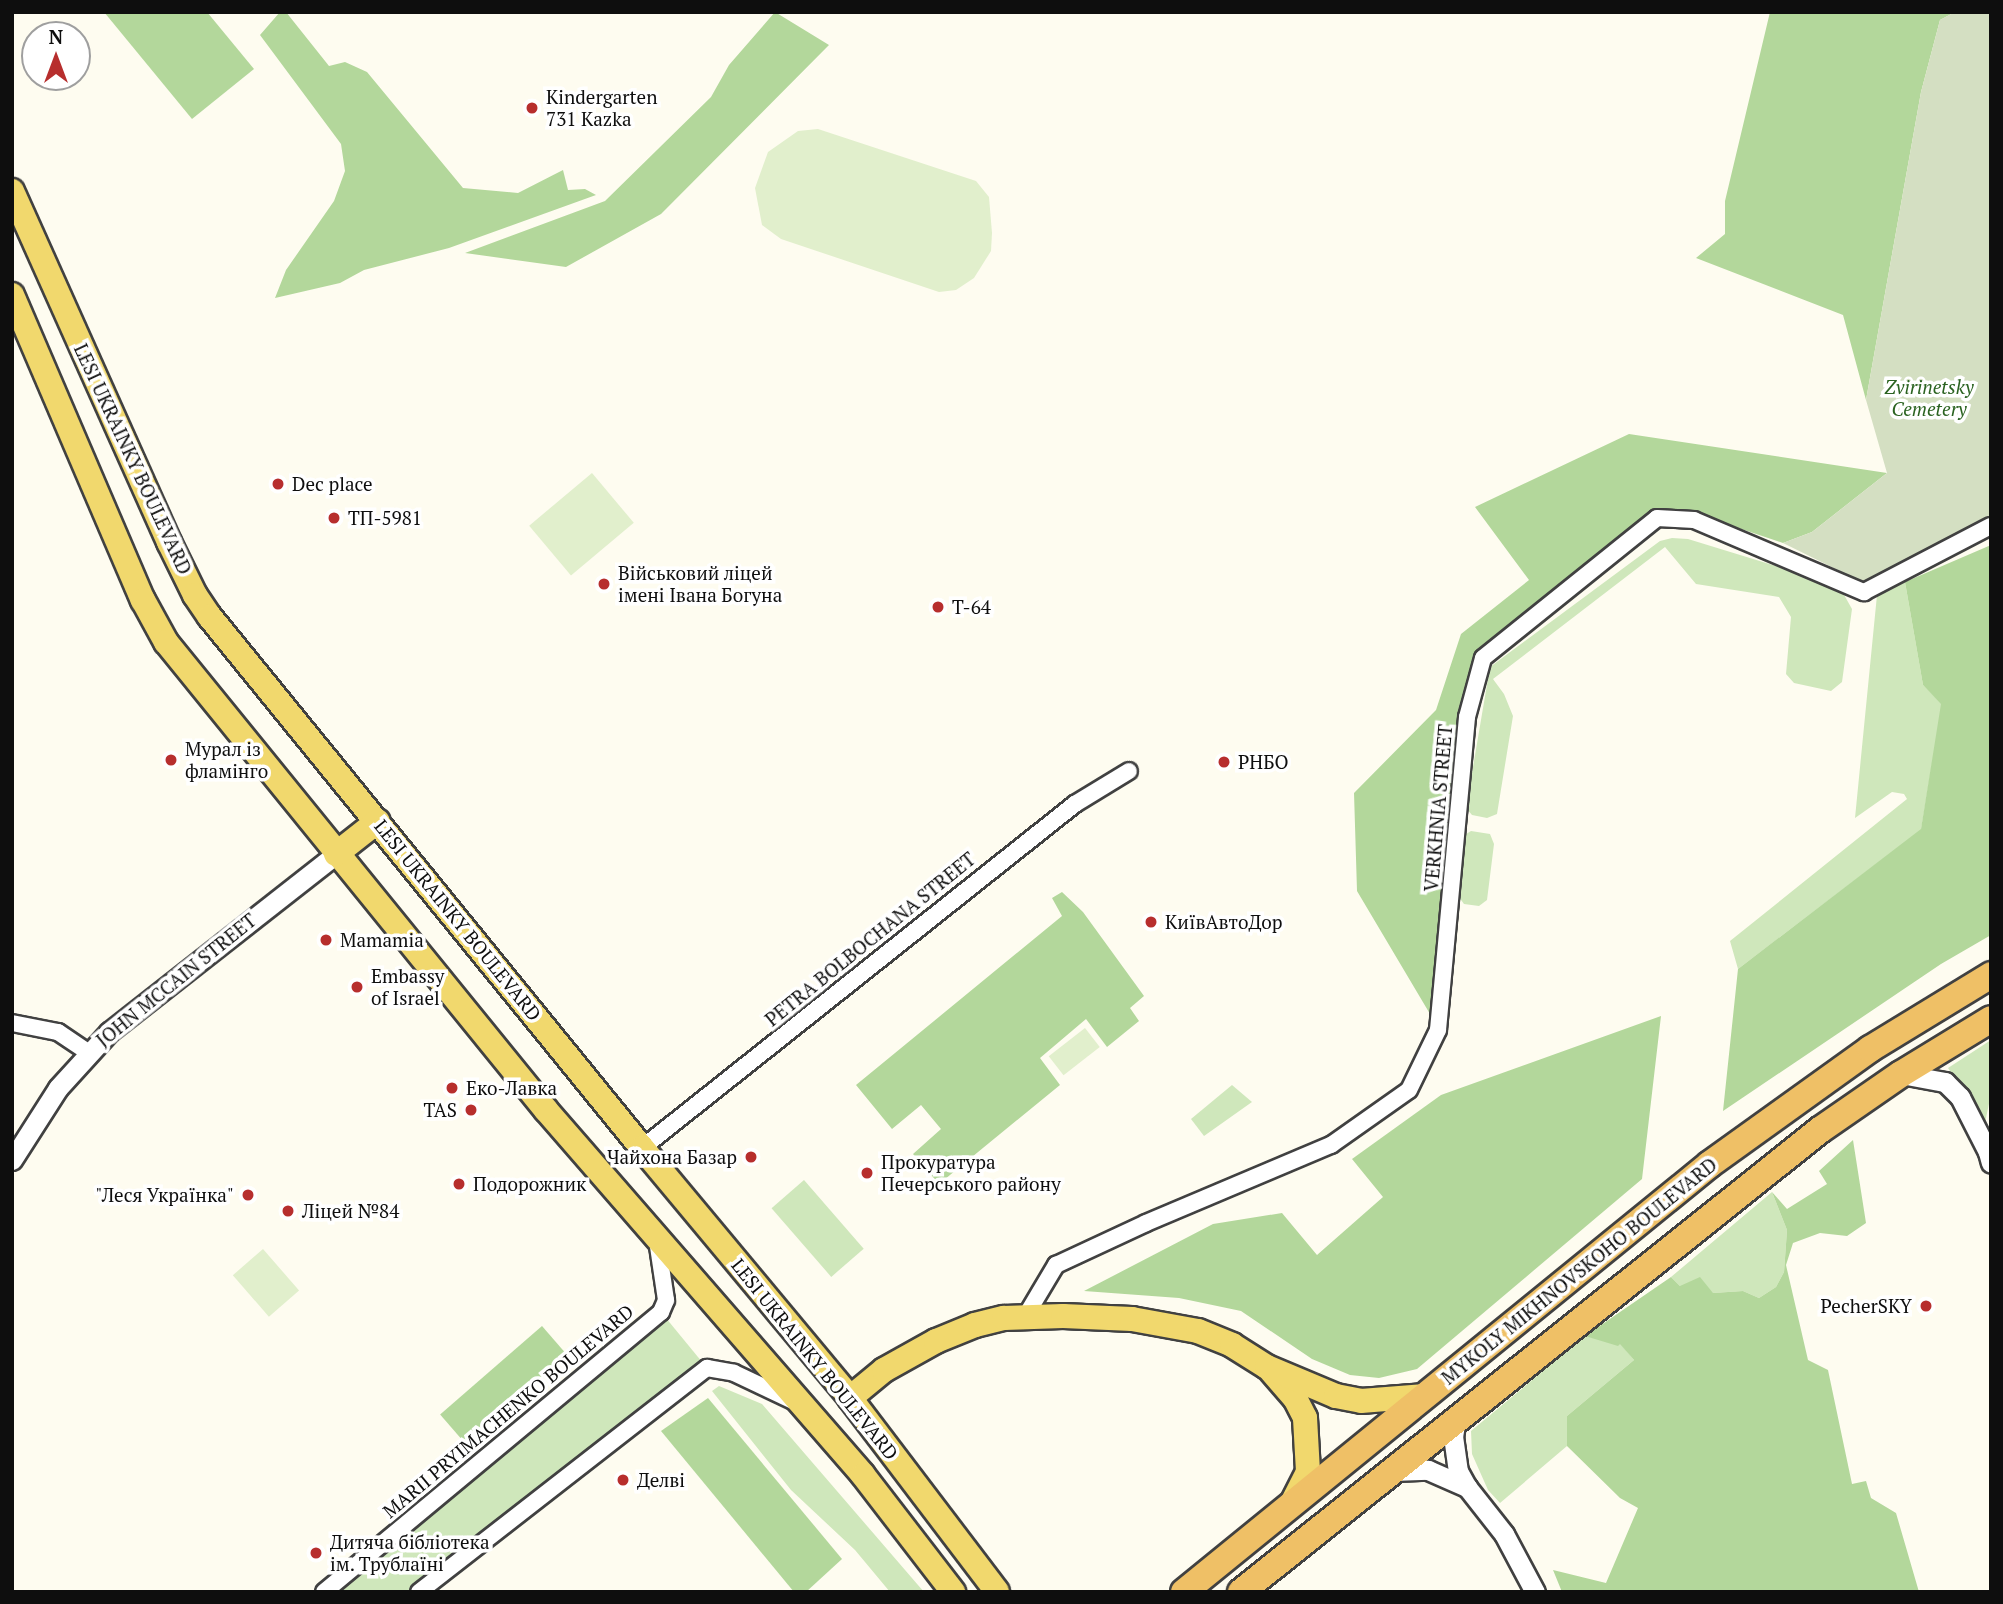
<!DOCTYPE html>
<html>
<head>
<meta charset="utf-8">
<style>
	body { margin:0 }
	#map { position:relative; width:2003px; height:1604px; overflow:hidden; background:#fefcf0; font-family:"PT Serif",serif }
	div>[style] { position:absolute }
	.green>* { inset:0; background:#cfe7bb; transform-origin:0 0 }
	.forest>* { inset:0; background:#b3d79b; transform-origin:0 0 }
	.cemetery>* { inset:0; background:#d4dfc2 }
	.pitch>* { inset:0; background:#e1efcc; transform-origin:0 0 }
	.roads { filter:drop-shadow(2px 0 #414141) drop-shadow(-2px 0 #414141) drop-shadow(0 2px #414141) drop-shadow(0 -2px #414141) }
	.minor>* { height:16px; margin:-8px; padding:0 8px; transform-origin:8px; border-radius:8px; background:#fff }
	.tertiary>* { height:19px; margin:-9.5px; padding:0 9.5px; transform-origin:9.5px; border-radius:9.5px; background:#fff }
	.primary>* { height:24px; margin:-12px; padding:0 12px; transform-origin:12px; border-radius:12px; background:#f1d86d }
	.trunk>* { height:26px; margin:-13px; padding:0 13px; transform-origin:13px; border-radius:13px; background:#efc066 }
	.dots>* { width:19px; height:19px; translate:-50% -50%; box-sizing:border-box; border:4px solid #fff; border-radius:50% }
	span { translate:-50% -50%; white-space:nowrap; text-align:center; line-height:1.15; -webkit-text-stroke:7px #fff; paint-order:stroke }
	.poi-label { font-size:19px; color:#0e0e0e }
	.left { translate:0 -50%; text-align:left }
	.right { translate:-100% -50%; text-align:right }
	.park-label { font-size:19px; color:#2b6321; font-style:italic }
	.street-label { font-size:19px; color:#0e0e0e }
	.frame { position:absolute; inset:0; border:14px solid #0e0e0e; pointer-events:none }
	.north { position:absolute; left:21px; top:21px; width:70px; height:70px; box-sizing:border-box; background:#fff; border:2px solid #9f9f9f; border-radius:50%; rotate:0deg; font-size:19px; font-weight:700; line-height:28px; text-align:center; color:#0e0e0e }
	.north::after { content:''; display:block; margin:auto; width:24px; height:32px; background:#b72e2d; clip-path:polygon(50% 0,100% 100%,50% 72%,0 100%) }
</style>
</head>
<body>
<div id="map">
	<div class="green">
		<i style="clip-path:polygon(1672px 538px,1688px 539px,1805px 575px,1843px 593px,1852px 609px,1842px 682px,1831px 691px,1794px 683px,1786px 674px,1791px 617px,1779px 597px,1696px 584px,1665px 547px,1493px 679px,1504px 694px,1513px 716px,1497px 814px,1487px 818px,1472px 815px,1466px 808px,1490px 667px,1660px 541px)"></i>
		<i style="clip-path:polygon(1905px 582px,1923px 685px,1942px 704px,1921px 830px,1738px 969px,1730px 941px,1907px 799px,1904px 794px,1892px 792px,1855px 818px,1877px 595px)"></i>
		<i style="clip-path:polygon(1471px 831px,1490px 834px,1494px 844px,1487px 900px,1479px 906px,1464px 904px,1456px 893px,1463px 836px)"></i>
		<i style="clip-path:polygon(1991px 1040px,1991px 1094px,1985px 1123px,1948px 1068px)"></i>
		<i style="clip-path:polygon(1232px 1085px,1252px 1102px,1204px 1136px,1191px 1119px)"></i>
		<i style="left:804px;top:1180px;width:91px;height:43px;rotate:49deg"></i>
		<i style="clip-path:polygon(1772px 1192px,1787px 1230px,1784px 1272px,1776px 1287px,1759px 1298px,1743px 1291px,1713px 1293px,1680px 1286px,1671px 1277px)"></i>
		<i style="clip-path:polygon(661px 1312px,707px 1368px,419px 1592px,324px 1592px)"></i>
		<i style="clip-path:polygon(1585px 1336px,1620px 1343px,1634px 1360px,1567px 1416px,1567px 1446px,1500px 1503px,1488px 1490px,1472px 1454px,1471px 1431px)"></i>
		<i style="clip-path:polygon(719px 1386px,762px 1404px,924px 1592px,890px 1592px,855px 1550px,791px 1490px,712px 1391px)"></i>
	</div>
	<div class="forest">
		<i style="clip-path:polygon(104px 12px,207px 12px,254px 69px,192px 119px)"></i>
		<i style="clip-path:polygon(280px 12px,286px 12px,329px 66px,345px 62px,367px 72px,463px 188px,518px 193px,563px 170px,568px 190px,585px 189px,596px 195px,449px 248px,364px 270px,340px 283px,275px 298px,286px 270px,334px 201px,345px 171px,341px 144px,260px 35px)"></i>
		<i style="clip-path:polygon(775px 12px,829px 45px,661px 214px,566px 267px,465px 253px,605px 201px,711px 97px,729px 65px)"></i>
		<i style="clip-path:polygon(1770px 12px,1955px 12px,1940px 20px,1921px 92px,1866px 400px,1843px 315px,1696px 258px,1725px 234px,1725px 201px)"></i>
		<i style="clip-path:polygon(1629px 434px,1887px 473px,1812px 532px,1783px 543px,1697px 514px,1677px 511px,1657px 513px,1476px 656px,1462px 717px,1430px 1014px,1357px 891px,1354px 793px,1436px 710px,1461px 634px,1529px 580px,1475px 507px)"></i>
		<i style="clip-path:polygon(1991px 545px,1991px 935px,1941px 964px,1723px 1111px,1738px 969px,1921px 829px,1941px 704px,1923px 685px,1905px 582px)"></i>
		<i style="clip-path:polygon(1062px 892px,1083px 912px,1144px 996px,1130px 1008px,1139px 1021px,1107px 1047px,1086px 1019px,1040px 1058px,1060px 1085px,939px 1184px,913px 1154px,941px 1129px,921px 1105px,892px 1129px,856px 1085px,1062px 916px,1052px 898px)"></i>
		<i style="clip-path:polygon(1661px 1016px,1642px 1179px,1417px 1369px,1379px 1378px,1350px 1375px,1312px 1359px,1241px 1311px,1179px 1298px,1084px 1291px,1213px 1224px,1282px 1213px,1317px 1255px,1383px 1197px,1352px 1159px,1441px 1095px)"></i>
		<i style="clip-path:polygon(1853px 1140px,1866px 1223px,1847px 1236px,1820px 1233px,1793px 1243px,1786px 1265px,1808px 1360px,1828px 1370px,1852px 1484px,1866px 1481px,1871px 1498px,1896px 1513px,1919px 1592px,1562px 1592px,1553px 1570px,1606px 1583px,1638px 1508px,1620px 1498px,1567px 1446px,1567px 1416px,1634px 1360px,1620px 1344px,1618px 1346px,1585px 1336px,1671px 1277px,1680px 1286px,1700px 1277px,1713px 1293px,1743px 1291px,1759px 1298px,1776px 1287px,1784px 1272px,1787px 1230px,1772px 1192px,1787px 1209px,1827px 1184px,1819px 1171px)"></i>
		<i style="left:542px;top:1326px;width:38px;height:135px;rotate:49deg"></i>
		<i style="clip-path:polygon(708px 1398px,842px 1559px,806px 1592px,794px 1592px,661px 1431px)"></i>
	</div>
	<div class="cemetery">
		<i style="clip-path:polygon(1955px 12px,1991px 12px,1991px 515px,1862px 582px,1783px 543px,1812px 532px,1887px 473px,1866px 400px,1921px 92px,1940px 20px)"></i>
	</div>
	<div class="pitch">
		<i style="clip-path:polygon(818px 129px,976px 181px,989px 197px,992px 233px,991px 251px,974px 278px,956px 290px,939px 292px,781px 239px,762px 225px,755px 188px,768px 152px,798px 131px)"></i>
		<i style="left:592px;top:473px;width:65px;height:82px;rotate:50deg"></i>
		<i style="left:1085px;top:1028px;width:24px;height:46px;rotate:52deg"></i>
		<i style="left:263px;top:1249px;width:55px;height:40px;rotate:49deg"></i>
	</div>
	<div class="roads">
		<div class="minor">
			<i style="left:12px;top:1023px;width:47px;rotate:11.1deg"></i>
			<i style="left:58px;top:1032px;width:36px;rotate:34deg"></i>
			<i style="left:642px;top:1148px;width:553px;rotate:-38.47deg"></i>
			<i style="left:1075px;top:804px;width:63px;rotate:-31.4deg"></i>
			<i style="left:1025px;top:1317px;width:61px;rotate:-59.2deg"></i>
			<i style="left:1056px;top:1265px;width:99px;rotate:-25deg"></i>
			<i style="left:1146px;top:1223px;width:201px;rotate:-22.9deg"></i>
			<i style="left:1331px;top:1145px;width:95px;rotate:-35.2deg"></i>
			<i style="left:1409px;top:1090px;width:67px;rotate:-64.2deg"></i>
			<i style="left:1438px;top:1030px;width:314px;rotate:-84.7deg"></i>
			<i style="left:1467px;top:717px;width:61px;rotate:-74.8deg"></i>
			<i style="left:1483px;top:658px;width:223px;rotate:-38.8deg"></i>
			<i style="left:1657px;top:518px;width:37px;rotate:3deg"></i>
			<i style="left:1694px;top:520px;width:185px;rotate:23deg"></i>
			<i style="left:1864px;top:592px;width:143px;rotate:-27.5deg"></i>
			<i style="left:324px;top:1592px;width:438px;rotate:-39.7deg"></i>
			<i style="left:661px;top:1312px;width:13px;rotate:-67deg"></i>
			<i style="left:666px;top:1300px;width:61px;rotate:-98.5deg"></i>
			<i style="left:419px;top:1592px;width:365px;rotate:-37.9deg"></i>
			<i style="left:707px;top:1368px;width:27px;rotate:10deg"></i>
			<i style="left:734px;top:1373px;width:68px;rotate:25.4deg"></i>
		</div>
		<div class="tertiary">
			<i style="left:1901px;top:1074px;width:45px;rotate:10.3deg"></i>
			<i style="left:1945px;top:1082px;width:21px;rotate:45deg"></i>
			<i style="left:1960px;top:1097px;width:62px;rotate:63deg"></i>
			<i style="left:1988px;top:1152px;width:11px;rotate:75deg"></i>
			<i style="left:12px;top:1160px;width:85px;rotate:-57.4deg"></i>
			<i style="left:58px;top:1088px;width:76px;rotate:-47.7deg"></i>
			<i style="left:109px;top:1032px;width:288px;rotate:-38.1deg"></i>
			<i style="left:1456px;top:1418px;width:18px;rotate:99deg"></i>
			<i style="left:1453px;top:1436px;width:35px;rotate:82deg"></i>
			<i style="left:1458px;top:1471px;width:18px;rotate:61deg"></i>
			<i style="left:1467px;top:1487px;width:60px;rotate:51.8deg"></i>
			<i style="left:1504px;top:1534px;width:66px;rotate:61.9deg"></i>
			<i style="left:1391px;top:1471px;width:37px;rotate:-2deg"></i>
			<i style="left:1428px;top:1470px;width:43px;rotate:23.6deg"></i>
		</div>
		<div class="primary">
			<i style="left:12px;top:191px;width:385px;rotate:65.9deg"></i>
			<i style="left:169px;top:542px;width:59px;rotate:63.9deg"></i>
			<i style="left:195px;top:595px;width:27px;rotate:56deg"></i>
			<i style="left:210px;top:617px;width:685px;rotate:50.87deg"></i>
			<i style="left:642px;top:1148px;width:325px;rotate:50.2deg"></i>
			<i style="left:850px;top:1398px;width:243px;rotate:52.8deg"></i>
			<i style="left:12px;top:295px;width:332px;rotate:66.8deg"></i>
			<i style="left:143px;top:600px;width:48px;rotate:61.3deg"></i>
			<i style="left:166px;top:642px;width:603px;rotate:50.92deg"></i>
			<i style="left:546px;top:1110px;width:483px;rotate:49deg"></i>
			<i style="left:863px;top:1475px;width:148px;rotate:52.4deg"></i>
			<i style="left:336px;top:854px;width:53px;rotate:-38.2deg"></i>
			<i style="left:1272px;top:1372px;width:35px;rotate:49deg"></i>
			<i style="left:1295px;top:1398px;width:22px;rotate:63deg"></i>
			<i style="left:1305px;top:1418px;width:54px;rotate:86.8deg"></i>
			<i style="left:1308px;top:1472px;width:37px;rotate:117deg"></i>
			<i style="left:850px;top:1398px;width:44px;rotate:-39.5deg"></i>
			<i style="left:884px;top:1370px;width:60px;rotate:-29.1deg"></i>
			<i style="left:936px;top:1341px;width:42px;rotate:-22.3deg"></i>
			<i style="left:975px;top:1325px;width:30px;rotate:-14deg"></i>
			<i style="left:1004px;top:1318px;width:59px;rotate:-1.9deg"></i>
			<i style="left:1063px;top:1316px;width:69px;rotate:2.5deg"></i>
			<i style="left:1132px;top:1319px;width:67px;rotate:10.3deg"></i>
			<i style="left:1198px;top:1331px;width:37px;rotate:22deg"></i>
			<i style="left:1232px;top:1345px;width:41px;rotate:32.2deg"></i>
			<i style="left:1267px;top:1367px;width:75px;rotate:22.8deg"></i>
			<i style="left:1336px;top:1396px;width:25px;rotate:11deg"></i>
			<i style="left:1361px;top:1401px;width:64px;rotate:-4.5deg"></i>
		</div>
		<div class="trunk">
			<i style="left:1184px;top:1592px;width:678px;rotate:-39.13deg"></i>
			<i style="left:1710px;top:1164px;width:197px;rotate:-35.7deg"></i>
			<i style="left:1870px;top:1049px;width:142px;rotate:-31.4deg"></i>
			<i style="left:1241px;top:1592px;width:741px;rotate:-38.59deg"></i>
			<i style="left:1820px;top:1130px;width:98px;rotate:-34.7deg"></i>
			<i style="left:1901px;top:1074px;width:105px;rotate:-31.4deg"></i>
		</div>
	</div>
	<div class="dots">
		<i style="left:532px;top:108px;background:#b72e2d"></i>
		<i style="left:278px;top:484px;background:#b72e2d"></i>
		<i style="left:334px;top:518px;background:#b72e2d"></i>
		<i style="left:604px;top:584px;background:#b72e2d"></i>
		<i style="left:938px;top:607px;background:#b72e2d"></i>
		<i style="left:171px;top:760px;background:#b72e2d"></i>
		<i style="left:1224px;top:762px;background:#b72e2d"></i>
		<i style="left:1151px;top:922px;background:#b72e2d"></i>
		<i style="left:326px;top:940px;background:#b72e2d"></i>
		<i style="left:357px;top:987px;background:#b72e2d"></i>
		<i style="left:452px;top:1088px;background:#b72e2d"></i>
		<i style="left:471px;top:1110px;background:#b72e2d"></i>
		<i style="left:751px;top:1157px;background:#b72e2d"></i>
		<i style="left:867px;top:1173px;background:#b72e2d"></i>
		<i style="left:459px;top:1184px;background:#b72e2d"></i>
		<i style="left:248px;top:1195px;background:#b72e2d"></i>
		<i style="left:288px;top:1211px;background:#b72e2d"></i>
		<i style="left:1926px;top:1306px;background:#b72e2d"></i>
		<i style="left:623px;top:1480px;background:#b72e2d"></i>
		<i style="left:316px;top:1553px;background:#b72e2d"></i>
	</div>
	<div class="poi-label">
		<span class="left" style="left:546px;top:108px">Kindergarten<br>731 Kazka</span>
		<span class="left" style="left:292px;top:484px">Dec place</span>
		<span class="left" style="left:348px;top:518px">ТП-5981</span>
		<span class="left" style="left:618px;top:584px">Військовий ліцей<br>імені Івана Богуна</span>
		<span class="left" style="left:952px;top:607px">Т-64</span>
		<span class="left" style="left:185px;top:760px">Мурал із<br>фламінго</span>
		<span class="left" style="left:1238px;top:762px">РНБО</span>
		<span class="left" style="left:1165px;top:922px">КиївАвтоДор</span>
		<span class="left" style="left:340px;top:940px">Mamamia</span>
		<span class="left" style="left:371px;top:987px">Embassy<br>of Israel</span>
		<span class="left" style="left:466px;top:1088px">Еко-Лавка</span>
		<span class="right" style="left:457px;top:1110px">TAS</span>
		<span class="right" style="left:737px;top:1157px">Чайхона Базар</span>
		<span class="left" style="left:881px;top:1173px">Прокуратура<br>Печерського району</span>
		<span class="left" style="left:473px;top:1184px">Подорожник</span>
		<span class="right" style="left:234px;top:1195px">"Леся Українка"</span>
		<span class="left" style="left:302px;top:1211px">Ліцей №84</span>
		<span class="right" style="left:1912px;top:1306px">PecherSKY</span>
		<span class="left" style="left:637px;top:1480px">Делві</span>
		<span class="left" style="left:330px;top:1553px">Дитяча бібліотека<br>ім. Трублаїні</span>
	</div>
	<div class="park-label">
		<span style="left:1929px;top:398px">Zvirinetsky<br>Cemetery</span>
	</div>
	<div class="street-label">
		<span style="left:133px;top:459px;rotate:65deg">LESI UKRAINKY BOULEVARD</span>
		<span style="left:1438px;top:808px;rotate:-85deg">VERKHNIA STREET</span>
		<span style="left:458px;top:920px;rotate:51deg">LESI UKRAINKY BOULEVARD</span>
		<span style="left:870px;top:939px;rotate:-39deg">PETRA BOLBOCHANA STREET</span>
		<span style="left:176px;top:980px;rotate:-39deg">JOHN MCCAIN STREET</span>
		<span style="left:1579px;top:1271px;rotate:-39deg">MYKOLY MIKHNOVSKOHO BOULEVARD</span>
		<span style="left:815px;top:1359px;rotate:51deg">LESI UKRAINKY BOULEVARD</span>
		<span style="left:508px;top:1411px;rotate:-40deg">MARII PRYIMACHENKO BOULEVARD</span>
	</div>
	<div class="frame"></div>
	<div class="north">N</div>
</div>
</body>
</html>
